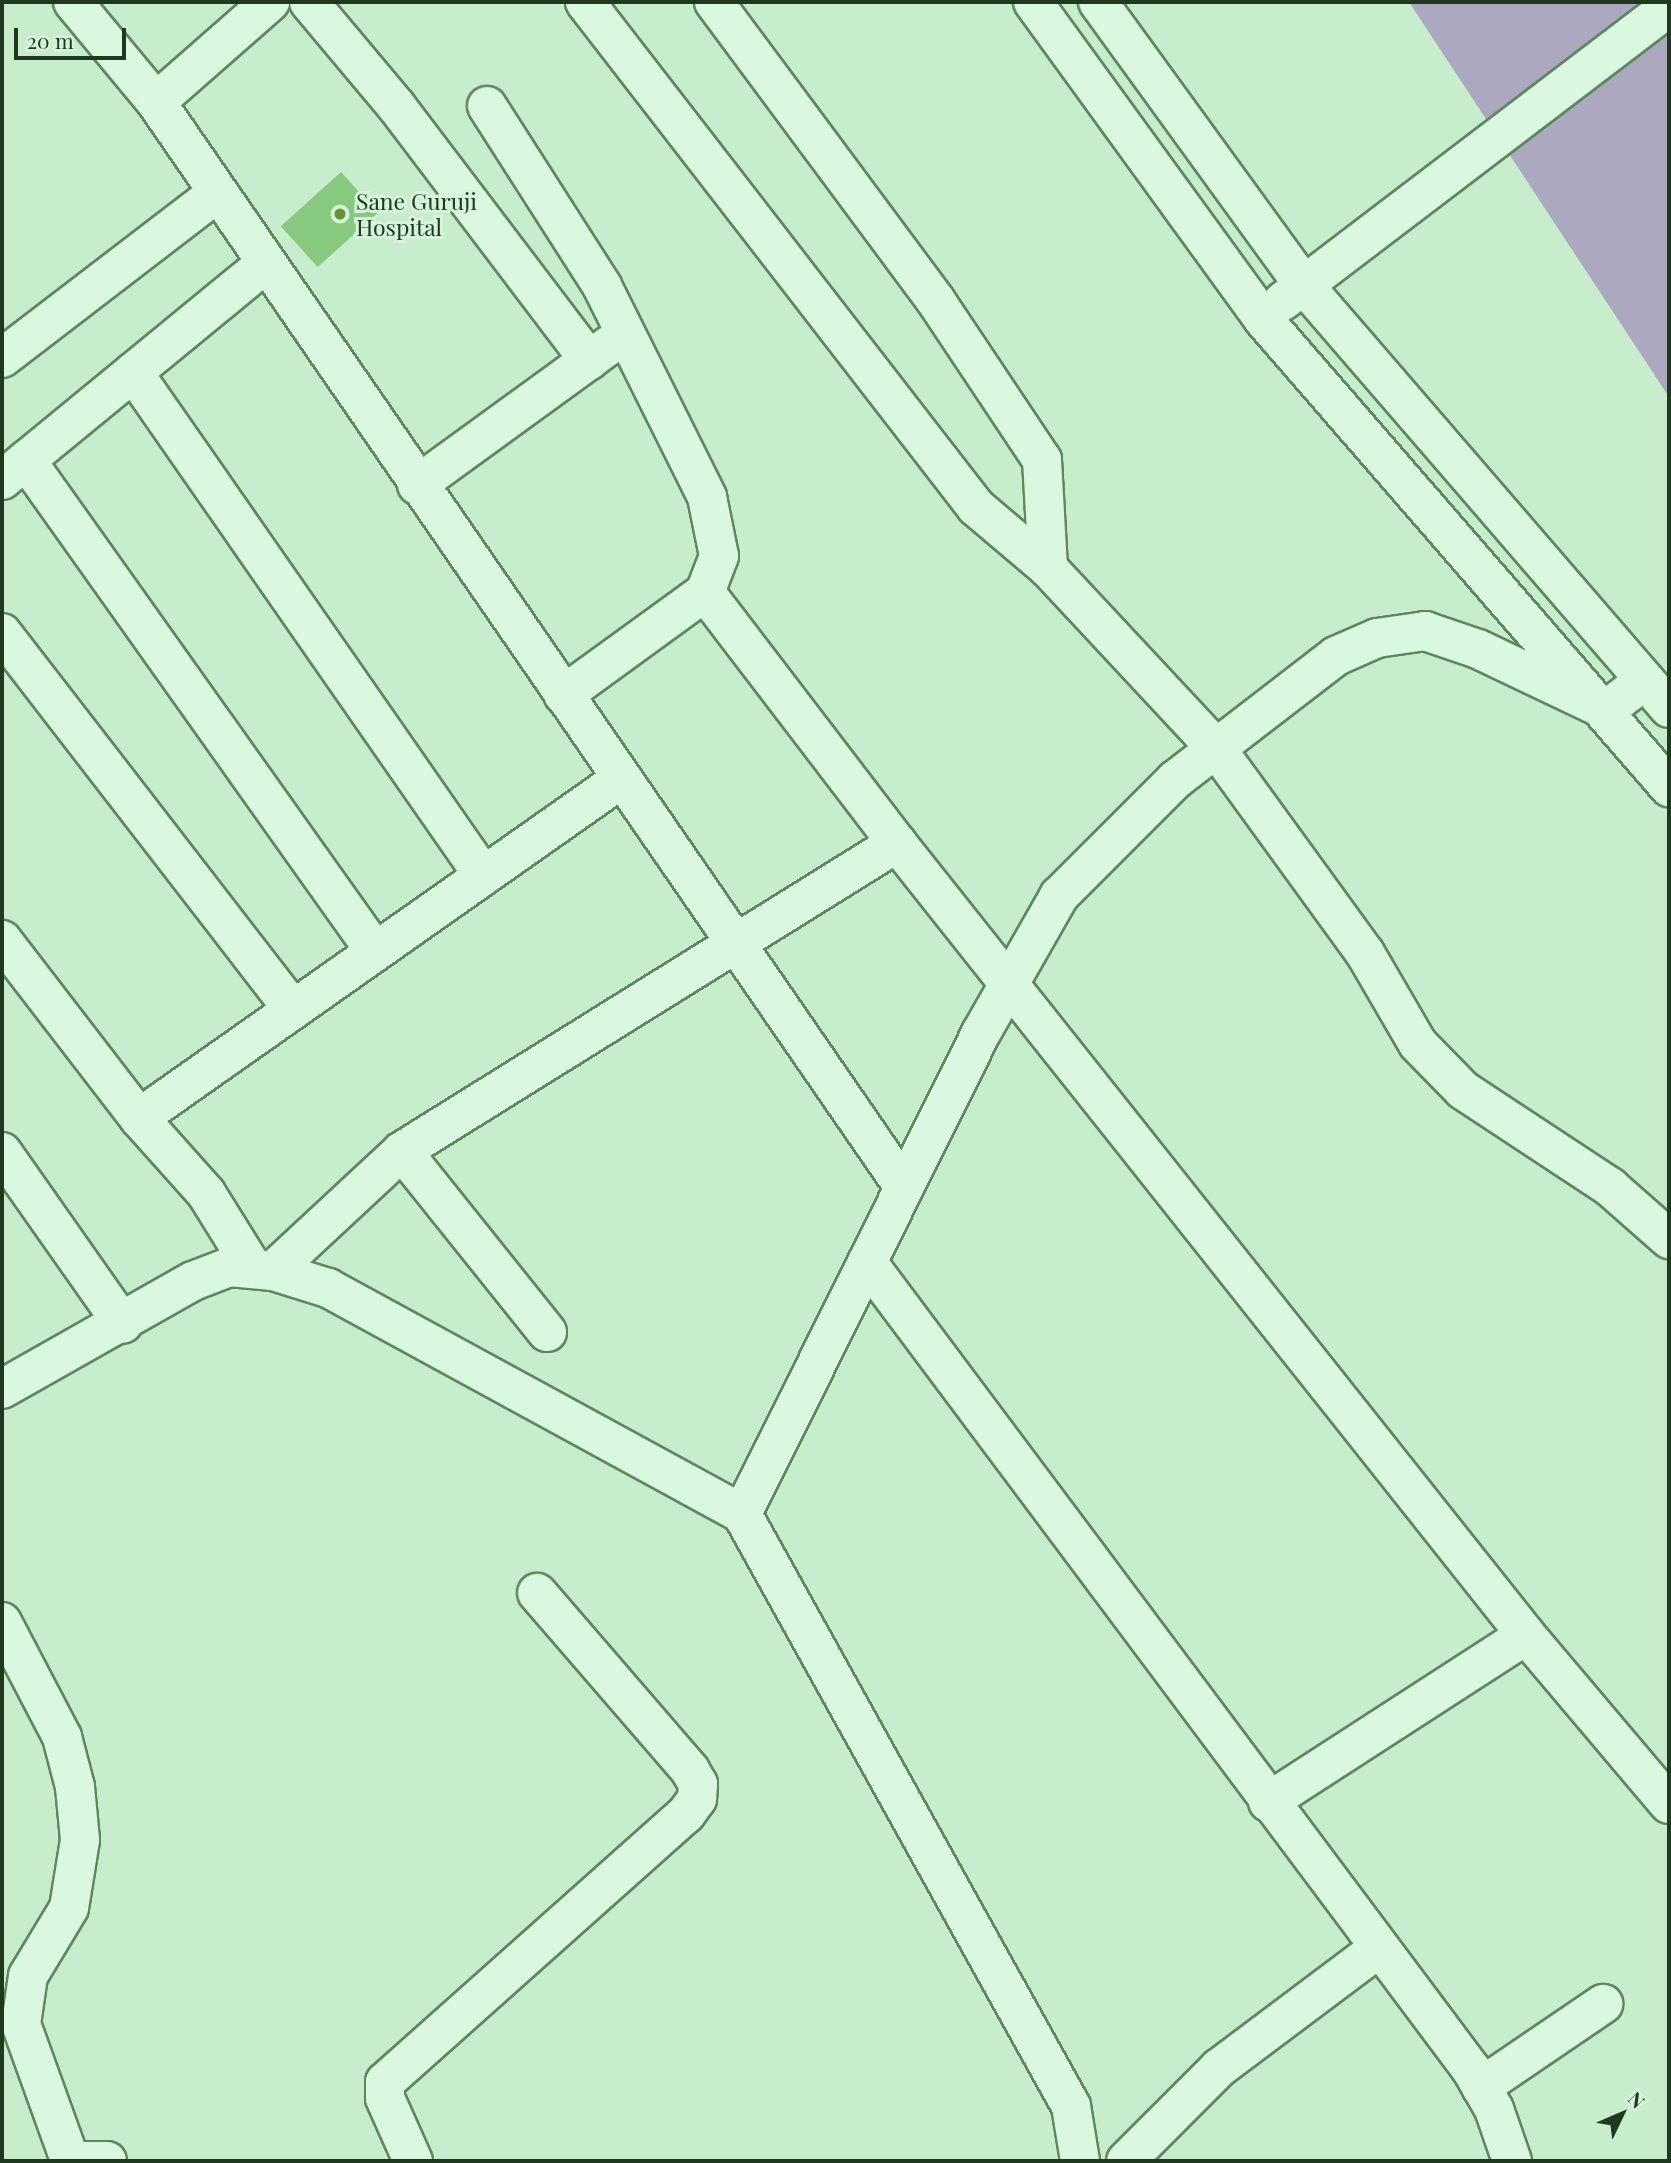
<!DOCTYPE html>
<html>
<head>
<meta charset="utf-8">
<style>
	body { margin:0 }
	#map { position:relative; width:1671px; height:2163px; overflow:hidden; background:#c7edcd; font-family:"Playfair Display",serif }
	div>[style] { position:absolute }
	.water>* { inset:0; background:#aca8c0 }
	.building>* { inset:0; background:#87c97e; transform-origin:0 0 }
	.roads { filter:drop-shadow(2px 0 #5d875d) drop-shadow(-2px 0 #5d875d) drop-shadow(0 2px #5d875d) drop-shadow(0 -2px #5d875d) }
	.minor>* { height:38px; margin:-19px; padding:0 19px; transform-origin:19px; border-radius:19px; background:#daf7df }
	.dots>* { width:19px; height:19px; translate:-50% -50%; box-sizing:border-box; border:4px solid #d6f4db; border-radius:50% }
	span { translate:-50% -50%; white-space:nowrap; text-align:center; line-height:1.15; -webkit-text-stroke:6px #d6f4db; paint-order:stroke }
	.poi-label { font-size:23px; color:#213820 }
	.left { translate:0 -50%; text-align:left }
	.frame { position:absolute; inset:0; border:4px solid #213820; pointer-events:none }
	.north { position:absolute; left:1587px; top:2079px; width:70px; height:70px; -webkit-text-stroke:5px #d6f4db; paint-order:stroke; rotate:46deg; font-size:19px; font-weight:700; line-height:28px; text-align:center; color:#213820 }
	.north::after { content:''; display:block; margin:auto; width:24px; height:32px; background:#213820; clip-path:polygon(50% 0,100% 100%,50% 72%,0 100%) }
	.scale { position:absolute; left:14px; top:28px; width:112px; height:32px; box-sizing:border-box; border:4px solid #213820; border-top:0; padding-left:9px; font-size:21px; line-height:24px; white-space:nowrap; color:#213820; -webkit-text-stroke:5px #d6f4db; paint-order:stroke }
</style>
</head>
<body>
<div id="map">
	<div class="water">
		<i style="clip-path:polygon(1409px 2px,1669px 2px,1669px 397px)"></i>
	</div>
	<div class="building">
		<i style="left:341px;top:172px;width:55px;height:81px;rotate:48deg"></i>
	</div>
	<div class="roads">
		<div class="minor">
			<i style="left:73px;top:2px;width:130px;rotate:50.3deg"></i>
			<i style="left:156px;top:102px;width:1318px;rotate:55.42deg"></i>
			<i style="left:309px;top:2px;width:137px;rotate:50deg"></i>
			<i style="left:397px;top:107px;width:318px;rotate:52.8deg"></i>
			<i style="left:585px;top:2px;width:639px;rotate:52.25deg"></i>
			<i style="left:976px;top:507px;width:94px;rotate:40.3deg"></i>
			<i style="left:1048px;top:568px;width:246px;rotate:47deg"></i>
			<i style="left:1216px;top:748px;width:253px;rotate:54deg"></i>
			<i style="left:1365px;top:953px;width:105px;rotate:59.8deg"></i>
			<i style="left:1418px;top:1044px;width:64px;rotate:45.6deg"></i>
			<i style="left:1463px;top:1090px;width:176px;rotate:33.4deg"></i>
			<i style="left:1610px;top:1187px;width:79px;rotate:41.4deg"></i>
			<i style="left:714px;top:2px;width:372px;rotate:53.4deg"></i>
			<i style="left:936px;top:301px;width:191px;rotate:56.3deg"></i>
			<i style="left:1042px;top:460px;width:108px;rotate:86.8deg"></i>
			<i style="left:1033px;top:2px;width:392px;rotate:54deg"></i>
			<i style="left:1263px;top:319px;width:620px;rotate:49.06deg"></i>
			<i style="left:1098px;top:2px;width:349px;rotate:54deg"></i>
			<i style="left:1303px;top:284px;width:560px;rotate:49.2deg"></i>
			<i style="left:156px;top:102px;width:152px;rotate:-41.3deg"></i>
			<i style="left:487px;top:106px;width:214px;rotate:57.4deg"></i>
			<i style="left:602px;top:286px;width:236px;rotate:63.5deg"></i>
			<i style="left:707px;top:497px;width:60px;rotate:78.5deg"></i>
			<i style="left:719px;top:556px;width:39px;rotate:111deg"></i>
			<i style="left:705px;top:592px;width:175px;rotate:144deg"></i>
			<i style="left:1283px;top:301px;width:485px;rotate:-37.3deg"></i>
			<i style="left:2px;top:358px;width:271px;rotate:-37.5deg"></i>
			<i style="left:133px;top:372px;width:613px;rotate:55.17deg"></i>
			<i style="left:26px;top:460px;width:602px;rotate:54.6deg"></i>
			<i style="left:2px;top:480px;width:340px;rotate:-39.4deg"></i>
			<i style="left:417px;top:485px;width:238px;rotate:-36deg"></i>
			<i style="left:705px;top:592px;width:316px;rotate:52.6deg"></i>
			<i style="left:897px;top:843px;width:1011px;rotate:51.54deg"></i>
			<i style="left:1526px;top:1635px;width:221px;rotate:49.8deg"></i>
			<i style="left:2px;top:633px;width:476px;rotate:52.3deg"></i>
			<i style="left:2px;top:940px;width:225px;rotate:52.4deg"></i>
			<i style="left:139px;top:1118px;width:101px;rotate:48.2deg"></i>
			<i style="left:206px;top:1193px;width:87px;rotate:58.1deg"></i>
			<i style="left:139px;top:1118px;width:589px;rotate:-35.12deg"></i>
			<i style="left:402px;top:1151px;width:232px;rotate:51.3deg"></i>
			<i style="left:2px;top:1152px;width:210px;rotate:54.9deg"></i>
			<i style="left:867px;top:1262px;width:1008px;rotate:53.19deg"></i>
			<i style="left:1471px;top:2069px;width:46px;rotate:60.1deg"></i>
			<i style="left:1494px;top:2109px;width:55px;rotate:70.9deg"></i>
			<i style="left:273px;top:1271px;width:176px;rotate:-42.9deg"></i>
			<i style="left:402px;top:1151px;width:583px;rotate:-31.89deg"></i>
			<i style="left:2px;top:1389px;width:219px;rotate:-29.5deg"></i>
			<i style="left:193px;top:1281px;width:39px;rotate:-21deg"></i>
			<i style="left:229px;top:1267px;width:44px;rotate:5.2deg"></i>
			<i style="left:273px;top:1271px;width:58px;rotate:17.2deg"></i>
			<i style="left:328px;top:1288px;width:472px;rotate:28.6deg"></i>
			<i style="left:742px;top:1514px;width:677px;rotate:60.94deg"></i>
			<i style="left:1071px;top:2106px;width:56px;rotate:80.7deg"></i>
			<i style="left:742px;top:1514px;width:537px;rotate:-63.58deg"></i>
			<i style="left:981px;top:1033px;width:158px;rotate:-60.3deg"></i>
			<i style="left:1059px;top:896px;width:164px;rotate:-45deg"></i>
			<i style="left:1175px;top:780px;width:203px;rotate:-37.6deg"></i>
			<i style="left:1336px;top:656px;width:45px;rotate:-23.7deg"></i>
			<i style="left:1377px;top:638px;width:49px;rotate:-8.3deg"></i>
			<i style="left:1425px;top:631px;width:56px;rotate:18.8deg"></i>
			<i style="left:1478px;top:649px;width:142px;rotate:25.5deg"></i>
			<i style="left:1606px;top:710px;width:49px;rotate:-37.6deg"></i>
			<i style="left:2px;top:1622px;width:130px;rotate:62.4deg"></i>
			<i style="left:62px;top:1737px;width:52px;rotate:75.4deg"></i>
			<i style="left:75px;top:1787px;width:53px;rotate:84.6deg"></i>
			<i style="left:80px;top:1840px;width:69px;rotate:99.2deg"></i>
			<i style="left:69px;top:1908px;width:79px;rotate:121.1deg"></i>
			<i style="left:28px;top:1976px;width:49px;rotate:98.3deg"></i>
			<i style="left:21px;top:2024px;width:145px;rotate:70.2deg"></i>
			<i style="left:1268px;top:1802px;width:307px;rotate:-32.9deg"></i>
			<i style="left:1481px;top:2087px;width:148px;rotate:-34.2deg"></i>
			<i style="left:68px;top:2161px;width:39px"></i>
			<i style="left:413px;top:2161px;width:69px;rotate:-114deg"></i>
			<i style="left:385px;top:2098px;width:16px;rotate:-90deg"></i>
			<i style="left:385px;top:2082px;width:403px;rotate:-41.7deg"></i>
			<i style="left:686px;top:1814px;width:19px;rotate:-54deg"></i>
			<i style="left:697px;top:1799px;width:15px;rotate:-86deg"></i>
			<i style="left:698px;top:1784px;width:16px;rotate:-120deg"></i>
			<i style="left:690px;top:1770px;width:234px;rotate:-130.8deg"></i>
			<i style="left:1126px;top:2161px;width:132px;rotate:-45deg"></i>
			<i style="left:1219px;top:2068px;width:200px;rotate:-36.9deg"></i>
		</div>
	</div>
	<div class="dots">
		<i style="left:340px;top:214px;background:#669430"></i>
	</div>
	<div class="poi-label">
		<span class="left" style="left:356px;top:214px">Sane Guruji<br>Hospital</span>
	</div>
	<div class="frame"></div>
	<div class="north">N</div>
	<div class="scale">20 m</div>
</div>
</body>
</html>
